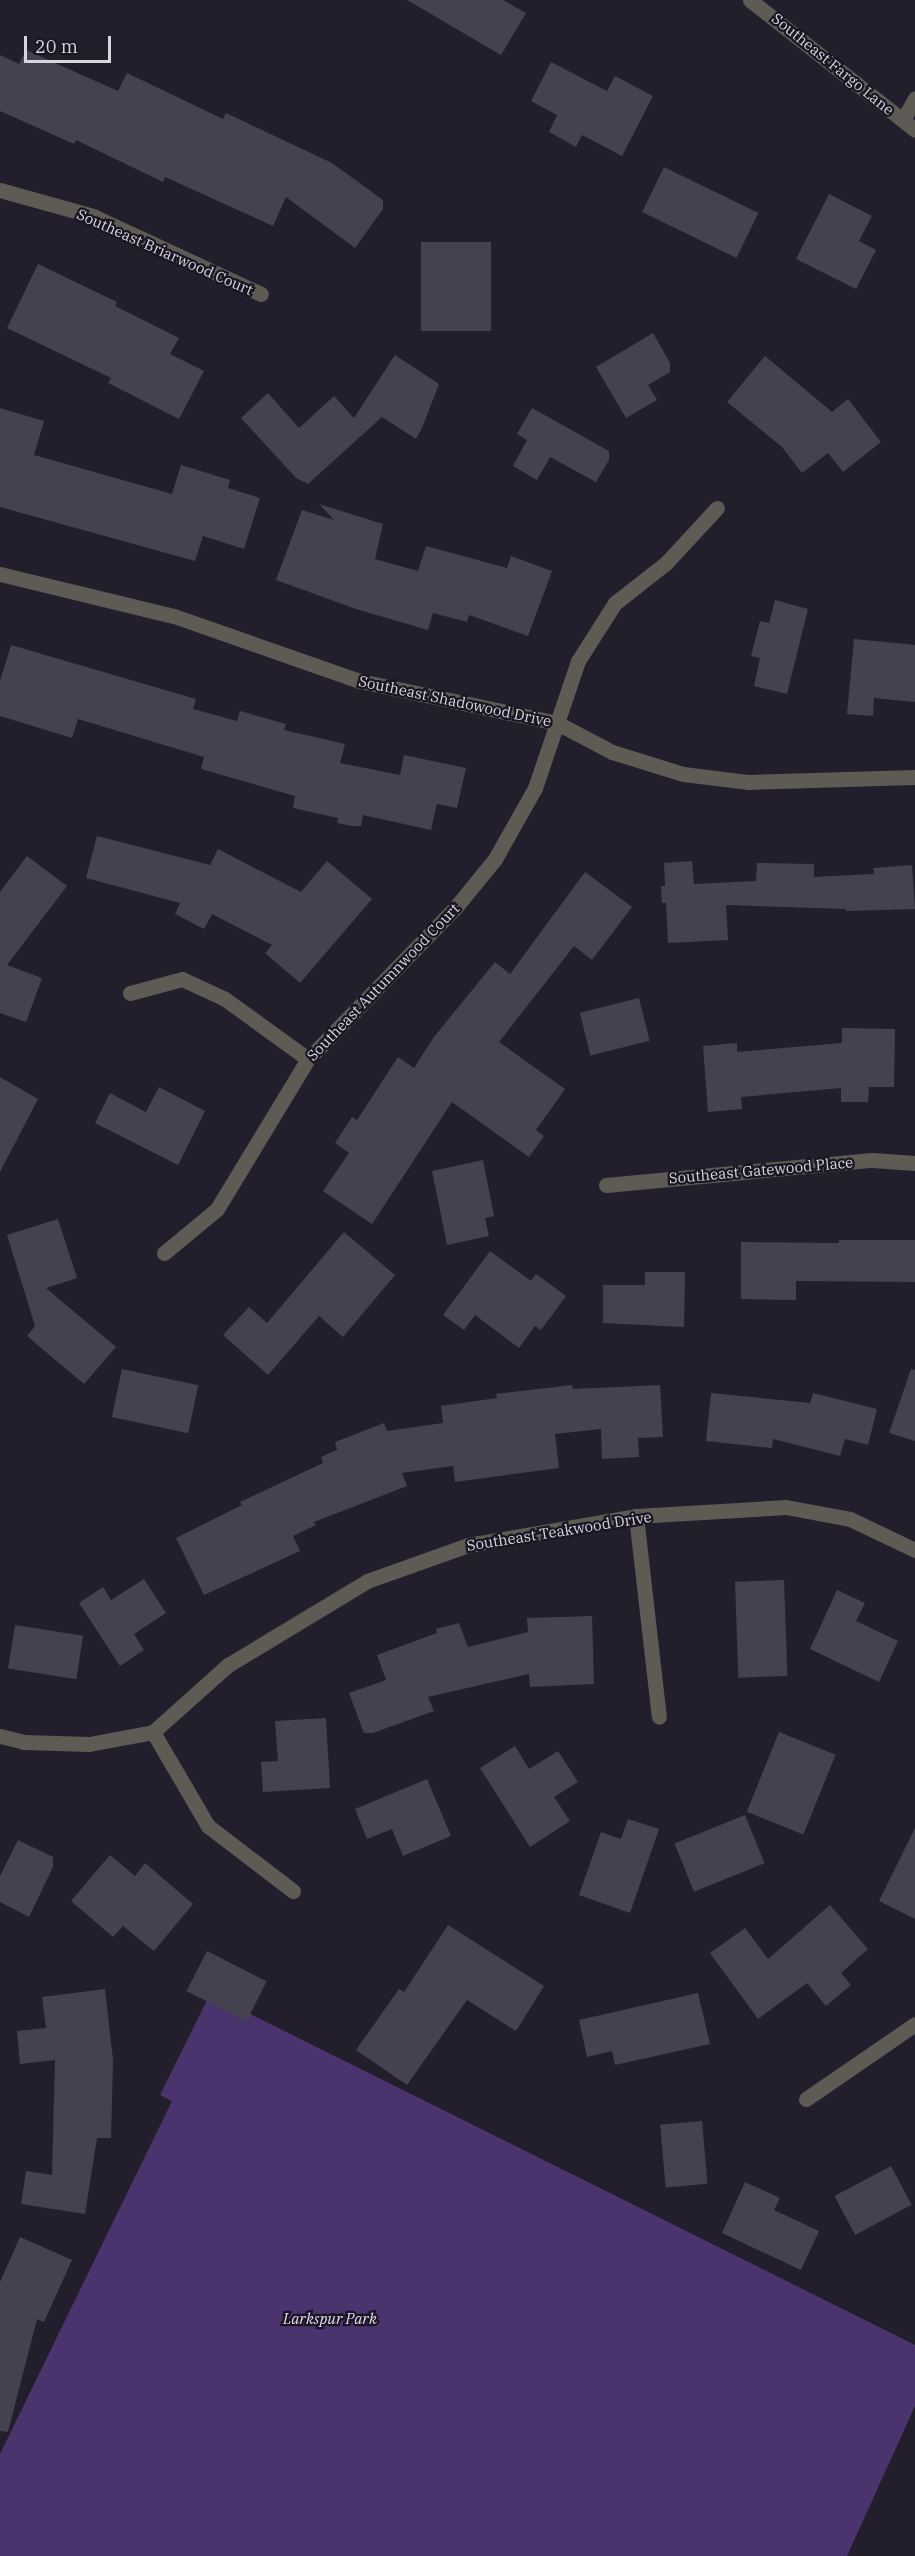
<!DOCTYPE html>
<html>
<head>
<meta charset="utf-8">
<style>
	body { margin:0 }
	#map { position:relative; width:915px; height:2556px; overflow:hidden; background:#231e2c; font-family:"IBM Plex Serif",serif }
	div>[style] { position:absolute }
	.green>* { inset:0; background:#4b336e }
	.building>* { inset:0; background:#464150; transform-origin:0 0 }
	.street>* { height:15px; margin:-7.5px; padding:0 7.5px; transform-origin:7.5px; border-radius:7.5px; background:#5d5b54 }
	span { translate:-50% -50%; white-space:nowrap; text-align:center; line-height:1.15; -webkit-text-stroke:4.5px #1a1522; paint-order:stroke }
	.street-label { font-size:15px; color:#d8d5de }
	.park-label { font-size:15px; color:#e4ddf4; font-style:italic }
	.scale { position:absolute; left:24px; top:36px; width:87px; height:27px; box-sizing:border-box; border:3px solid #d8d5de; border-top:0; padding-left:8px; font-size:18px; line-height:21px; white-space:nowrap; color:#d8d5de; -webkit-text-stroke:4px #1a1522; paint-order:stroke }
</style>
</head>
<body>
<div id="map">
	<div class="green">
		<i style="clip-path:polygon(210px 1994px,915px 2345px,915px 2406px,847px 2556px,0 2556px,0 2454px,172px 2101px,160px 2095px)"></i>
	</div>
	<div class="building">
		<i style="clip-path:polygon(407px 0,503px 0,526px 13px,501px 55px)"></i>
		<i style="clip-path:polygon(26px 50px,118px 91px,127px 73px,223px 119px,226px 113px,332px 163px,383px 200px,383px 209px,355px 248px,286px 197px,273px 226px,165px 177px,163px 182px,76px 140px,74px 144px,0 111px,0 55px,19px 64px)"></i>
		<i style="clip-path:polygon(551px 62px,607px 91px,615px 76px,653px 96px,622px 156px,582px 135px,576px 147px,549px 132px,557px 115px,531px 101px)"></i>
		<i style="left:664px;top:167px;width:105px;height:50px;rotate:26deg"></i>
		<i style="clip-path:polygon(829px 194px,872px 216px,859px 241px,876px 250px,856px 289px,796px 259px)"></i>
		<i style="left:491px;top:242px;width:89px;height:70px;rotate:90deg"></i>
		<i style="clip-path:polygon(38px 264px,117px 302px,115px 306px,179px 338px,170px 354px,204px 371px,179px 419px,108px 383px,111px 378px,7px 328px)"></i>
		<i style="clip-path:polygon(653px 333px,670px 363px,670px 372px,648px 385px,657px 400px,626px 418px,596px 367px)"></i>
		<i style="clip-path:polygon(395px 355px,439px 384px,422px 428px,416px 439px,382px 417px,308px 484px,296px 478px,241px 418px,268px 393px,299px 428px,334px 396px,354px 418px)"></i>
		<i style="clip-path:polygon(765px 356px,832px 412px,848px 399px,881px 442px,843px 472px,828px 453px,802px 473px,782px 447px,727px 402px)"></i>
		<i style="clip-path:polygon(0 408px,44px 421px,34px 455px,172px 494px,181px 465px,230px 480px,228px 488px,260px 498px,244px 549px,203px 536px,195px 561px,0 507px)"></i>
		<i style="clip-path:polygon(532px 408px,609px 451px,609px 460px,596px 482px,550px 457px,537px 480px,513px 466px,527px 440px,517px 434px)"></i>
		<i style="clip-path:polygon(319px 504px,383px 524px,375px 559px,418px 571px,426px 546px,507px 568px,511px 556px,552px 571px,528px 636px,469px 615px,467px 622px,433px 613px,428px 630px,356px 609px,276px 580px,302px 510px,334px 520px)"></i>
		<i style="clip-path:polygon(775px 600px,808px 609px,787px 694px,754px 686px,760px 658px,751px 656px,760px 621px,769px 623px)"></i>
		<i style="clip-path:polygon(854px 639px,915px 645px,915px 702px,874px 698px,873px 716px,847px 714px)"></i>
		<i style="clip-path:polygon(11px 645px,196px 699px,193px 709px,237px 721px,240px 711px,286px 724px,284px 730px,345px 744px,340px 763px,400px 775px,404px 755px,466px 768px,457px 808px,437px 804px,431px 830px,363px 815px,361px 826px,351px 826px,337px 823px,338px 818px,293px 808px,295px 796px,201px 769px,204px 757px,78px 719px,72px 738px,0 716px,0 681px)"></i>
		<i style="clip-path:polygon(97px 836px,210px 865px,218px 849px,301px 892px,327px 861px,372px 899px,300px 983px,265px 953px,272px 945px,212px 914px,204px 929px,175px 914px,180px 903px,86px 878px)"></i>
		<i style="clip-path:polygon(27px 856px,67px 886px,7px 965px,42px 978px,26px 1022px,0 1013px,0 892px)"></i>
		<i style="clip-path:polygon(692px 861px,694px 884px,756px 881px,757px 863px,814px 864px,814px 877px,874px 874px,873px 868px,912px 865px,915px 909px,846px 911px,846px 909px,726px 905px,728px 940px,668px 943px,666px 903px,662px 903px,661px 886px,665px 886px,664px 863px)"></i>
		<i style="clip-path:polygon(585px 872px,632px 907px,592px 960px,574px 946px,499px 1042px,565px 1089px,536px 1130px,544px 1136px,529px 1157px,452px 1102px,372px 1224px,323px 1191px,349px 1153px,335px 1143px,352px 1117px,357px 1120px,398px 1057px,414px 1068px,434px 1037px,495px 962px,510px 974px)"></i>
		<i style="left:639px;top:998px;width:44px;height:61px;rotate:76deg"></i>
		<i style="clip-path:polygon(842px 1028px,895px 1029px,894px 1087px,869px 1087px,868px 1102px,841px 1102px,841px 1088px,741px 1097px,742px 1109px,708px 1112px,703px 1046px,737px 1043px,737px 1052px,842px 1043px)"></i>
		<i style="clip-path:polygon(0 1077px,38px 1099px,0 1172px)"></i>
		<i style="clip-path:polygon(159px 1087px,205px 1111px,178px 1165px,95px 1123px,110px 1093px,146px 1112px)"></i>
		<i style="clip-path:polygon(483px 1160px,494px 1216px,485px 1218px,489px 1236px,447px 1245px,432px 1171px)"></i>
		<i style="clip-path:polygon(58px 1219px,77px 1278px,46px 1288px,116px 1347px,84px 1384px,27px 1336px,35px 1326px,7px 1235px)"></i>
		<i style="clip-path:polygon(344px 1232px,395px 1275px,343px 1337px,319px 1316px,268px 1375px,223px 1335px,249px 1307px,267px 1323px)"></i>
		<i style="clip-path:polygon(839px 1240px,915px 1240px,915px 1282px,796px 1281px,796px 1300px,741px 1299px,741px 1242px,839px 1243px)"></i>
		<i style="clip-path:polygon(490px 1251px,531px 1281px,536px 1274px,566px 1296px,541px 1330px,535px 1326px,519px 1348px,475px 1315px,464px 1330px,443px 1315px)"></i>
		<i style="clip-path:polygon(645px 1272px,685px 1272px,684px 1327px,603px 1323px,603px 1285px,645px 1285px)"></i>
		<i style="left:122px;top:1369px;width:78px;height:49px;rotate:12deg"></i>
		<i style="clip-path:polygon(911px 1369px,915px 1370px,915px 1441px,889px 1433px)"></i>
		<i style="clip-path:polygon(572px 1385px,573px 1389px,660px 1385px,663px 1437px,638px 1438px,639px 1457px,602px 1459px,601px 1429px,555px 1434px,559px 1468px,455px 1482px,453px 1466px,402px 1473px,407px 1486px,314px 1522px,316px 1525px,293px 1536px,300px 1551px,204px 1595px,176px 1538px,242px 1505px,240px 1502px,323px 1463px,321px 1457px,337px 1450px,335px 1442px,384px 1423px,387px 1431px,443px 1423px,441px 1406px,497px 1398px,496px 1394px)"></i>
		<i style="clip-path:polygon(711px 1393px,810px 1403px,813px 1393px,877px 1409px,868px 1445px,845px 1439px,840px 1456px,773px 1439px,772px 1448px,706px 1441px)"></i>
		<i style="clip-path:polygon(144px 1579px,166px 1613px,134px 1634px,144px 1650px,120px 1666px,79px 1603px,103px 1587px,111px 1600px)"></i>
		<i style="left:784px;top:1580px;width:96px;height:49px;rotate:88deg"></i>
		<i style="clip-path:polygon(837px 1590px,865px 1603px,856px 1621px,898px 1641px,879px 1682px,810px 1649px)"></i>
		<i style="clip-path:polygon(592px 1616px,594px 1684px,530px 1687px,529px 1674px,428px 1697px,434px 1711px,373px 1733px,364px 1733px,349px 1693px,386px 1680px,377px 1655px,437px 1633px,436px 1629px,459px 1623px,468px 1647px,528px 1632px,527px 1618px)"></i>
		<i style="left:15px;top:1625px;width:69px;height:44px;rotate:9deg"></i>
		<i style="clip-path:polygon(326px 1718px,330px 1788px,263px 1792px,261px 1762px,278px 1761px,275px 1721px)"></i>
		<i style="left:779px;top:1732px;width:61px;height:86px;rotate:22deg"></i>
		<i style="clip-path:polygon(515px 1746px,529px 1769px,558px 1751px,578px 1782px,554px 1797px,570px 1821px,530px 1847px,480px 1768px)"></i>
		<i style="clip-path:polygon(427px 1779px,451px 1836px,403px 1856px,392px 1829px,367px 1839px,355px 1809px)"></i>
		<i style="left:745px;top:1815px;width:52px;height:76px;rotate:68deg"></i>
		<i style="clip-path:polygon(628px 1819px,659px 1829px,630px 1913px,579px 1895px,601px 1832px,621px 1839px)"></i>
		<i style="clip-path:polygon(915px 1828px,915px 1919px,879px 1901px)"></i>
		<i style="clip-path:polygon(18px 1840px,53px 1857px,53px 1867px,29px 1917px,0 1902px,0 1876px)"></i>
		<i style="clip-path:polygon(110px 1855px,135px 1876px,145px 1863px,193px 1904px,154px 1951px,123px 1926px,113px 1937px,71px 1901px)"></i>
		<i style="clip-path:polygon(830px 1905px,868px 1949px,841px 1973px,851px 1985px,826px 2006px,807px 1983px,758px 2019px,710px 1953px,745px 1928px,768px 1959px)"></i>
		<i style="clip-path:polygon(448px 1925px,544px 1986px,516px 2031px,467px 2000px,407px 2085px,356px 2050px,399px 1989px,404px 1992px)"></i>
		<i style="left:207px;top:1951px;width:67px;height:45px;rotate:27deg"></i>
		<i style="clip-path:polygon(105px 1989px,113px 2060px,111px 2138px,97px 2138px,85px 2214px,21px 2204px,26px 2171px,52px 2175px,55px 2060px,20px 2064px,17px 2031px,46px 2028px,42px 1997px)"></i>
		<i style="clip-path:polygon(698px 1993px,710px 2044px,615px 2065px,612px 2051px,587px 2057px,579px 2020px)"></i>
		<i style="left:702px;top:2121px;width:63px;height:42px;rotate:85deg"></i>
		<i style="left:891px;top:2166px;width:44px;height:64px;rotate:62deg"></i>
		<i style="clip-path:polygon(745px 2182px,780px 2198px,774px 2210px,819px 2231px,801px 2270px,722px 2233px)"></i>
		<i style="clip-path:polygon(20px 2237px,72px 2260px,44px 2322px,37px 2319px,8px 2432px,0 2431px,0 2282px)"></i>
	</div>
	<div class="street">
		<i style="left:750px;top:0;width:210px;rotate:38.2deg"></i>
		<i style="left:903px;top:120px;width:25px;rotate:-61deg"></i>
		<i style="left:0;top:190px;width:97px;rotate:15.6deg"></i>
		<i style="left:93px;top:216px;width:185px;rotate:24.9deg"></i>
		<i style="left:0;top:574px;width:179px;rotate:13.6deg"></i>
		<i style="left:174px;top:616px;width:197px;rotate:19.3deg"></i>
		<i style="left:360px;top:681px;width:201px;rotate:12deg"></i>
		<i style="left:557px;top:723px;width:62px;rotate:27.8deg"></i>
		<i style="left:612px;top:752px;width:74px;rotate:17.2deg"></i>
		<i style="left:683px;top:774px;width:65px;rotate:7deg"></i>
		<i style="left:748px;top:782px;width:167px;rotate:-1.7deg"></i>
		<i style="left:130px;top:993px;width:54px;rotate:-15.1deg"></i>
		<i style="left:182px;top:979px;width:47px;rotate:24.9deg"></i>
		<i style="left:225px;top:999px;width:102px;rotate:35.9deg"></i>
		<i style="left:606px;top:1185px;width:267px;rotate:-5.4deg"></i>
		<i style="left:872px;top:1160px;width:43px;rotate:4deg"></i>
		<i style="left:164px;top:1253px;width:69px;rotate:-39.7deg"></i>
		<i style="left:217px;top:1209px;width:175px;rotate:-58.8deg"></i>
		<i style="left:308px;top:1059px;width:211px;rotate:-45.8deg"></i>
		<i style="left:455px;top:908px;width:63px;rotate:-50.8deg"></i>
		<i style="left:495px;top:859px;width:81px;rotate:-60.6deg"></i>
		<i style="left:535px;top:788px;width:134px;rotate:-71.3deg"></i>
		<i style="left:578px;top:661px;width:69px;rotate:-57.5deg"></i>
		<i style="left:615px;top:603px;width:65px;rotate:-38.1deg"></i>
		<i style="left:666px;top:563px;width:75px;rotate:-47.2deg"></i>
		<i style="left:636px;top:1516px;width:202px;rotate:83.5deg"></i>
		<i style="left:153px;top:1732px;width:109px;rotate:59.7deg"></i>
		<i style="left:208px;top:1826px;width:107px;rotate:37.4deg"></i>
		<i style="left:0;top:1736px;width:25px;rotate:14deg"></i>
		<i style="left:24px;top:1742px;width:65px;rotate:1.8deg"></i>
		<i style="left:89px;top:1744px;width:65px;rotate:-10.6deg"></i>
		<i style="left:153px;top:1732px;width:101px;rotate:-41.8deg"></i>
		<i style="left:228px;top:1665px;width:162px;rotate:-31.1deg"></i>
		<i style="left:367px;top:1581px;width:107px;rotate:-19.6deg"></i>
		<i style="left:468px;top:1545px;width:170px;rotate:-9.8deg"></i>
		<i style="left:636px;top:1516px;width:150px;rotate:-3.4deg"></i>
		<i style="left:786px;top:1507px;width:65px;rotate:10.6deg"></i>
		<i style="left:850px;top:1519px;width:72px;rotate:25.5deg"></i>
		<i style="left:806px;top:2099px;width:132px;rotate:-34.5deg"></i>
	</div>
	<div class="street-label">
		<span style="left:833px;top:64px;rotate:39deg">Southeast Fargo Lane</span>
		<span style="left:165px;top:252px;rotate:24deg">Southeast Briarwood Court</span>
		<span style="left:455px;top:701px;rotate:12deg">Southeast Shadowood Drive</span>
		<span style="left:383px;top:982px;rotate:-46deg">Southeast Autumnwood Court</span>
		<span style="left:761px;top:1170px;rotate:-5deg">Southeast Gatewood Place</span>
		<span style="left:559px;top:1531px;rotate:-9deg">Southeast Teakwood Drive</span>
	</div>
	<div class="park-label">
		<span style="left:330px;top:2319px">Larkspur Park</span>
	</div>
	<div class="scale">20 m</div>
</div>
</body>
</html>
